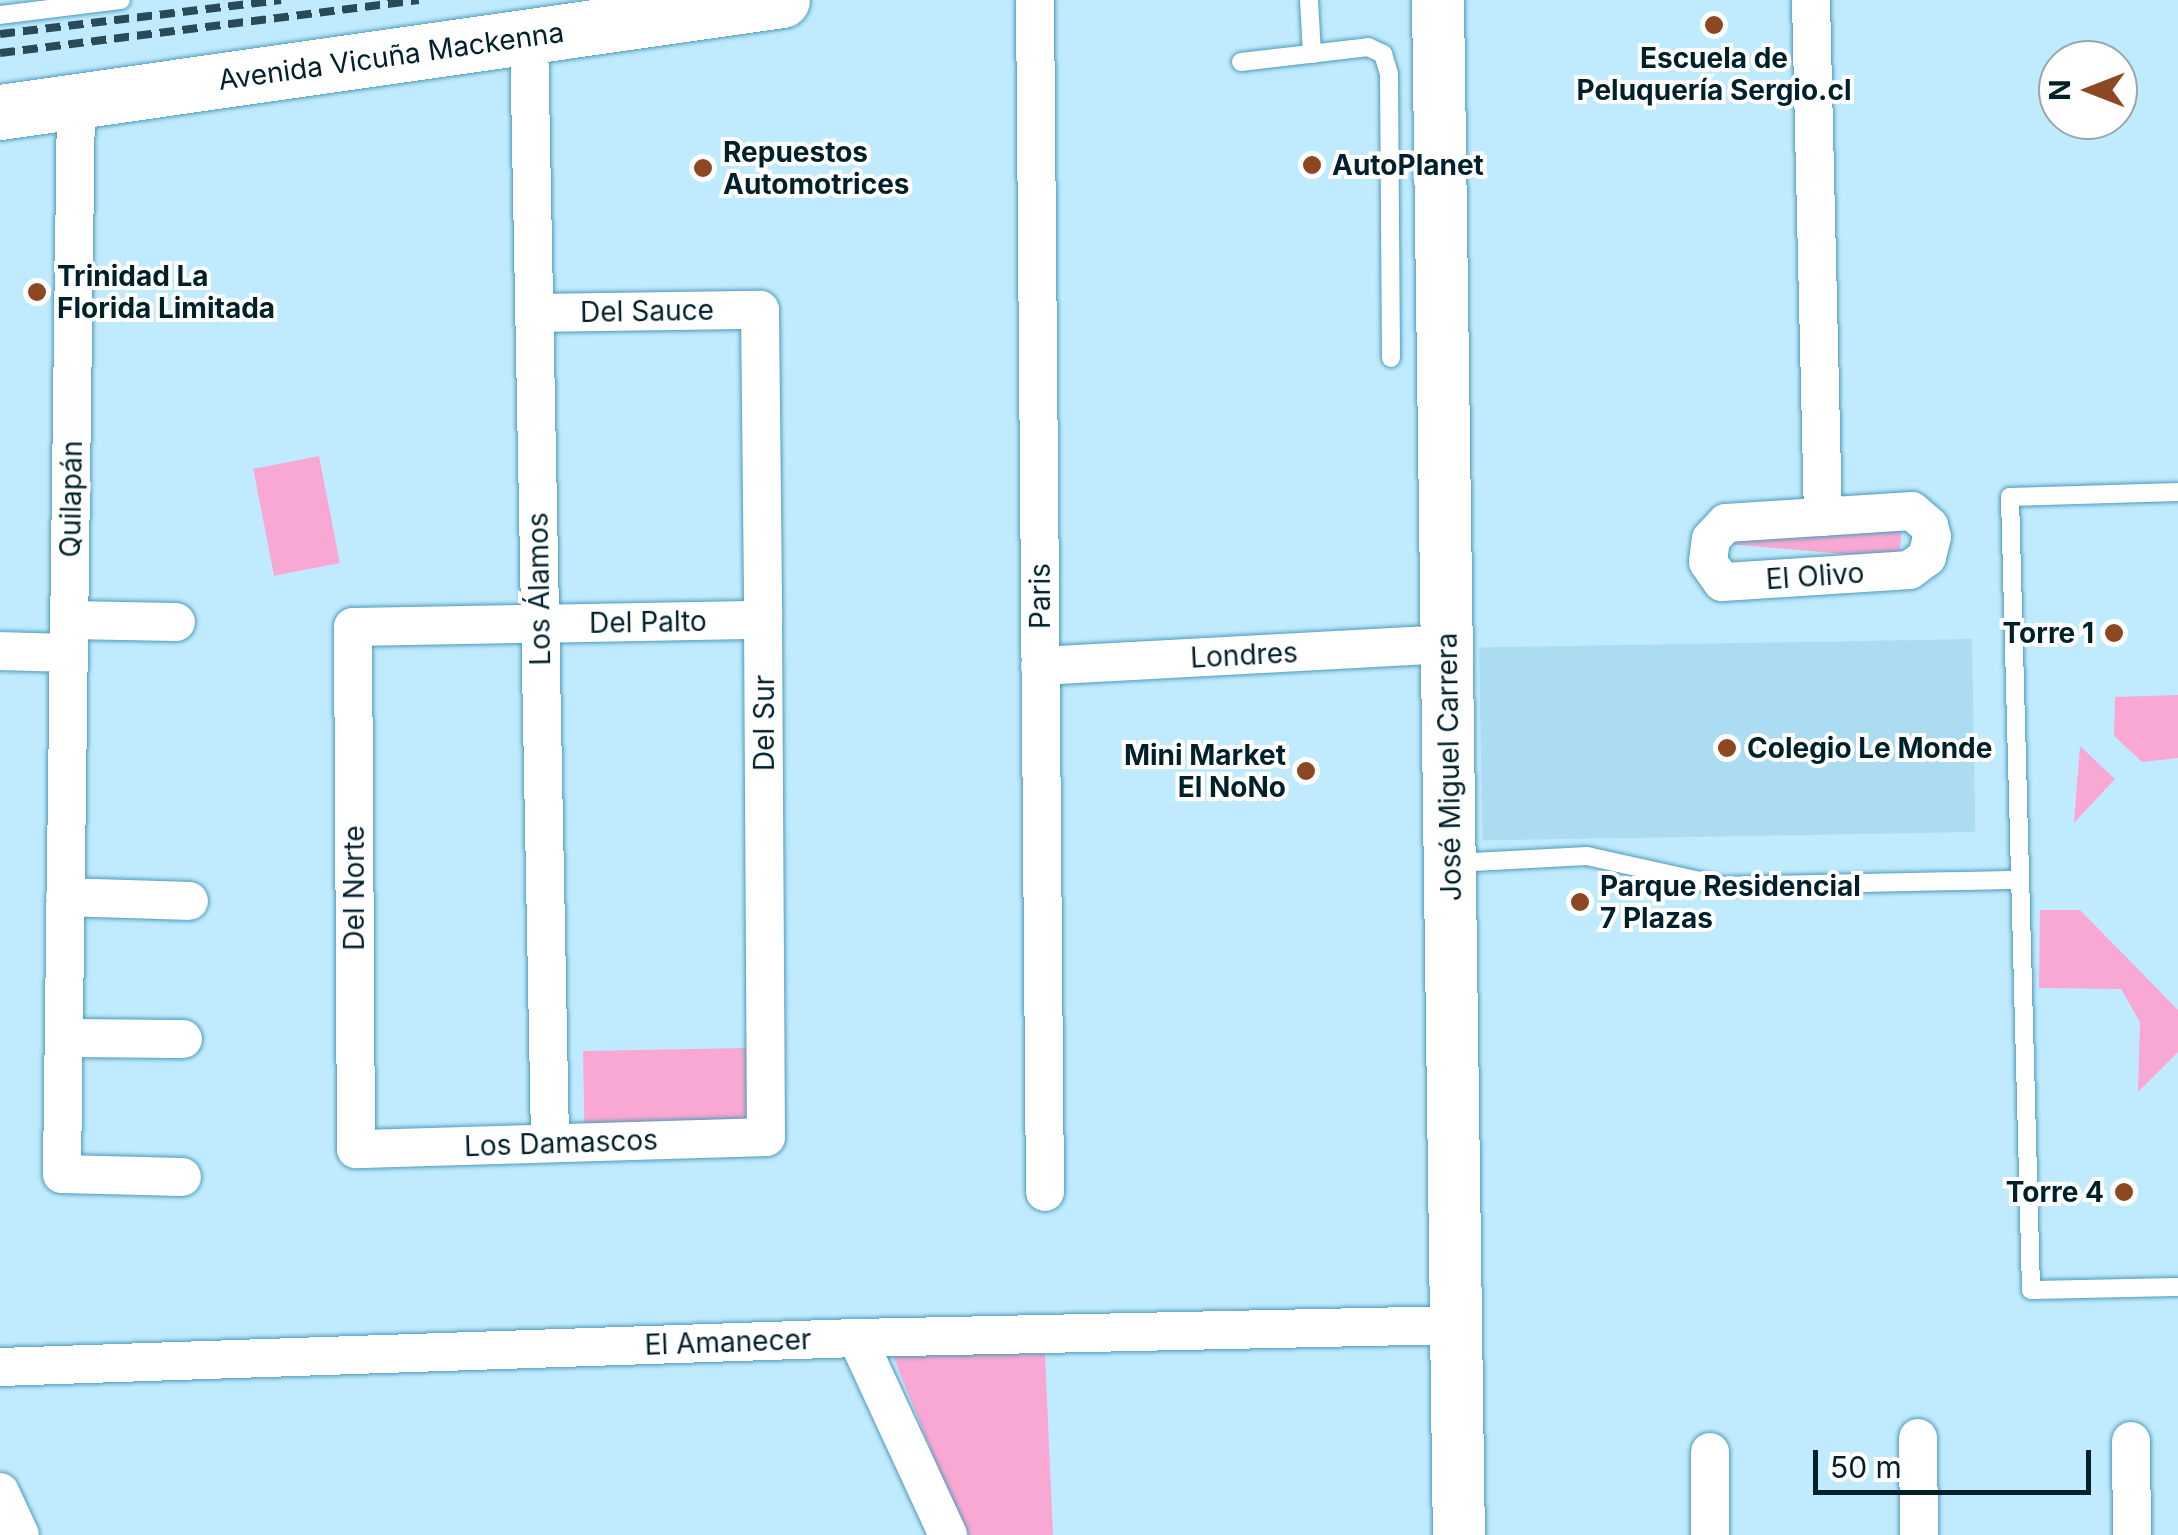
<!DOCTYPE html>
<html>
<head>
<meta charset="utf-8">
<style>
  body { margin:0 }
  #map { position:relative; width:2178px; height:1535px; overflow:hidden; background:#c0ebff; font-family:Inter,sans-serif }
  div>[style] { position:absolute }
  [style*='--x'] { left:calc(var(--x)*1px); top:calc(var(--y)*1px); width:calc(var(--w)*1px); rotate:calc(var(--a)*1deg) }
  .built>* { inset:0; background:#acdcf2; transform-origin:0 0 }
  .green>* { inset:0; background:#f9a8d3; transform-origin:0 0 }
  .roads { filter:drop-shadow(0 0 2px #4e9ab8) drop-shadow(0 0 2px #4e9ab8) }
  .lane>* { height:18px; margin:-9px; padding:0 9px; transform-origin:9px; border-radius:9px; background:#fff }
  .street>* { height:38px; margin:-19px; padding:0 19px; transform-origin:19px; border-radius:19px; background:#fff }
  .secondary>* { height:52px; margin:-26px; padding:0 26px; transform-origin:26px; border-radius:26px; background:#fff }
  .primary>* { height:55px; margin:-27.5px; padding:0 27.5px; transform-origin:27.5px; border-radius:27.5px; background:#fff }
  .rail>* { height:8px; margin-top:-4px; transform-origin:0; background:repeating-linear-gradient(90deg,#284b57 0 15px,transparent 0 23px) }
  .dots>* { width:28px; height:28px; translate:-50% -50%; box-sizing:border-box; border:5px solid #fff; border-radius:50% }
  span { translate:-50% -50%; white-space:nowrap; text-align:center; line-height:1.15; -webkit-text-stroke:8px #fff; paint-order:stroke }
  .street-label { font-size:28px; color:#00212c }
  .poi-label { font-size:28px; color:#00212c; font-weight:700 }
  .left { translate:0 -50%; text-align:left }
  .right { translate:-100% -50%; text-align:right }
  .north { position:absolute; left:2038px; top:40px; width:100px; height:100px; box-sizing:border-box; background:#fff; border:2px solid #99a6ab; border-radius:50%; rotate:270deg; font-size:28px; font-weight:700; line-height:40px; text-align:center; color:#00212c }
  .north::after { content:''; display:block; margin:auto; width:35px; height:45px; background:#8d4721; clip-path:polygon(50% 0,100% 100%,50% 72%,0 100%) }
  .scale { position:absolute; left:1813px; top:1450px; width:278px; height:45px; box-sizing:border-box; border:5px solid #00212c; border-top:0; padding-left:12px; font-size:30px; line-height:35px; white-space:nowrap; color:#00212c; -webkit-text-stroke:8px #fff; paint-order:stroke }
</style>
</head>
<body>
<div id="map">
  <div class="built">
    <div style="left:1972px;top:639px;width:193px;height:493px;rotate:89deg"></div>
  </div>
  <div class="green">
    <div style="left:319px;top:456px;width:109px;height:67px;rotate:79deg"></div>
    <div style="left:1902px;top:524px;width:35px;height:178px;rotate:95deg"></div>
    <div style="clip-path:polygon(2178px 695px,2178px 758px,2142px 762px,2114px 736px,2115px 697px)"></div>
    <div style="clip-path:polygon(2080px 746px,2115px 779px,2074px 823px)"></div>
    <div style="clip-path:polygon(2040px 910px,2080px 910px,2178px 1010px,2178px 1052px,2138px 1092px,2140px 1022px,2121px 989px,2039px 988px)"></div>
    <div style="left:748px;top:1048px;width:77px;height:165px;rotate:89deg"></div>
    <div style="clip-path:polygon(892px 1353px,1045px 1354px,1053px 1535px,965px 1535px)"></div>
  </div>
  <div class="roads">
    <div class="lane">
      <div style="--x:1309;--y:0;--w:54;--a:86.8"></div>
      <div style="--x:0;--y:15;--w:122;--a:-7.1"></div>
      <div style="--x:1241;--y:62;--w:128;--a:-6.7"></div>
      <div style="--x:1368;--y:47;--w:17;--a:25"></div>
      <div style="--x:1383;--y:54;--w:21;--a:73"></div>
      <div style="--x:1389;--y:74;--w:284;--a:89.6"></div>
      <div style="--x:2178;--y:492;--w:168;--a:178.3"></div>
      <div style="--x:2010;--y:497;--w:793;--a:88.48"></div>
      <div style="--x:2031;--y:1290;--w:147;--a:-1.2"></div>
      <div style="--x:1454;--y:863;--w:133;--a:-3"></div>
      <div style="--x:1587;--y:856;--w:138;--a:12.5"></div>
      <div style="--x:1722;--y:886;--w:298;--a:-1.2"></div>
    </div>
    <div class="street">
      <div style="--x:1035;--y:0;--w:1192;--a:89.52"></div>
      <div style="--x:1811;--y:0;--w:517;--a:88.67"></div>
      <div style="--x:529;--y:36;--w:1107;--a:88.91"></div>
      <div style="--x:76;--y:101;--w:1073;--a:90.75"></div>
      <div style="--x:62;--y:1174;--w:120;--a:1.4"></div>
      <div style="--x:534;--y:313;--w:226;--a:-0.8"></div>
      <div style="--x:760;--y:310;--w:310;--a:89.4"></div>
      <div style="--x:763;--y:620;--w:517;--a:89.67"></div>
      <div style="--x:766;--y:1137;--w:410;--a:178.3"></div>
      <div style="--x:356;--y:1149;--w:522;--a:-90.33"></div>
      <div style="--x:353;--y:627;--w:410;--a:-1"></div>
      <div style="--x:1912;--y:511;--w:23;--a:41"></div>
      <div style="--x:1929;--y:526;--w:11;--a:75"></div>
      <div style="--x:1932;--y:537;--w:21;--a:104"></div>
      <div style="--x:1927;--y:557;--w:21;--a:143"></div>
      <div style="--x:1910;--y:570;--w:188;--a:176.3"></div>
      <div style="--x:1722;--y:582;--w:24;--a:-125"></div>
      <div style="--x:1708;--y:562;--w:23;--a:-83"></div>
      <div style="--x:1711;--y:539;--w:22;--a:-47"></div>
      <div style="--x:1726;--y:523;--w:186;--a:-3.7"></div>
      <div style="--x:69;--y:620;--w:107;--a:1.1"></div>
      <div style="--x:0;--y:651;--w:69;--a:1.7"></div>
      <div style="--x:1040;--y:666;--w:408;--a:-3.1"></div>
      <div style="--x:65;--y:897;--w:124;--a:1.8"></div>
      <div style="--x:64;--y:1038;--w:119;--a:0.5"></div>
      <div style="--x:857;--y:1338;--w:217;--a:65.2"></div>
      <div style="--x:0;--y:1367;--w:857;--a:-1.94"></div>
      <div style="--x:857;--y:1338;--w:599;--a:-1.24"></div>
      <div style="--x:1918;--y:1438;--w:97;--a:89.4"></div>
      <div style="--x:2131;--y:1441;--w:94;--a:89.4"></div>
      <div style="--x:1710;--y:1452;--w:83;--a:90"></div>
      <div style="--x:0;--y:1492;--w:47;--a:65.1"></div>
    </div>
    <div class="secondary">
      <div style="--x:1438;--y:0;--w:1535;--a:89.22"></div>
    </div>
    <div class="primary">
      <div style="--x:0;--y:112;--w:790;--a:-8.15"></div>
    </div>
  </div>
  <div class="rail">
    <div style="--x:0;--y:34;--w:283;--a:-6.9"></div>
    <div style="--x:0;--y:53;--w:422;--a:-7.2"></div>
  </div>
  <div class="dots">
    <div style="left:1714px;top:25px;background:#8d4721"></div>
    <div style="left:1312px;top:165px;background:#8d4721"></div>
    <div style="left:703px;top:168px;background:#8d4721"></div>
    <div style="left:37px;top:292px;background:#8d4721"></div>
    <div style="left:2114px;top:633px;background:#8d4721"></div>
    <div style="left:1727px;top:748px;background:#8d4721"></div>
    <div style="left:1306px;top:771px;background:#8d4721"></div>
    <div style="left:1580px;top:902px;background:#8d4721"></div>
    <div style="left:2124px;top:1192px;background:#8d4721"></div>
  </div>
  <div class="street-label">
    <span style="left:391px;top:56px;rotate:-8deg">Avenida Vicuña Mackenna</span>
    <span style="left:647px;top:311px;rotate:-1deg">Del Sauce</span>
    <span style="left:71px;top:499px;rotate:-89deg">Quilapán</span>
    <span style="left:1815px;top:576px;rotate:-4deg">El Olivo</span>
    <span style="left:539px;top:589px;rotate:-91deg">Los Álamos</span>
    <span style="left:1040px;top:596px;rotate:-90deg">Paris</span>
    <span style="left:648px;top:622px;rotate:-1deg">Del Palto</span>
    <span style="left:1244px;top:655px;rotate:-3deg">Londres</span>
    <span style="left:764px;top:723px;rotate:-90deg">Del Sur</span>
    <span style="left:1449px;top:767px;rotate:-91deg">José Miguel Carrera</span>
    <span style="left:354px;top:888px;rotate:-90deg">Del Norte</span>
    <span style="left:561px;top:1143px;rotate:-2deg">Los Damascos</span>
    <span style="left:728px;top:1342px;rotate:-2deg">El Amanecer</span>
  </div>
  <div class="poi-label">
    <span style="left:1714px;top:74px">Escuela de<br>Peluquería Sergio.cl</span>
    <span class="left" style="left:723px;top:168px">Repuestos<br>Automotrices</span>
    <span class="left" style="left:1332px;top:165px">AutoPlanet</span>
    <span class="left" style="left:57px;top:292px">Trinidad La<br>Florida Limitada</span>
    <span class="right" style="left:2094px;top:633px">Torre 1</span>
    <span class="left" style="left:1747px;top:748px">Colegio Le Monde</span>
    <span class="right" style="left:1286px;top:771px">Mini Market<br>El NoNo</span>
    <span class="left" style="left:1600px;top:902px">Parque Residencial<br>7 Plazas</span>
    <span class="right" style="left:2104px;top:1192px">Torre 4</span>
  </div>
  <div class="north">N</div>
  <div class="scale">50 m</div>
</div>
</body>
</html>
